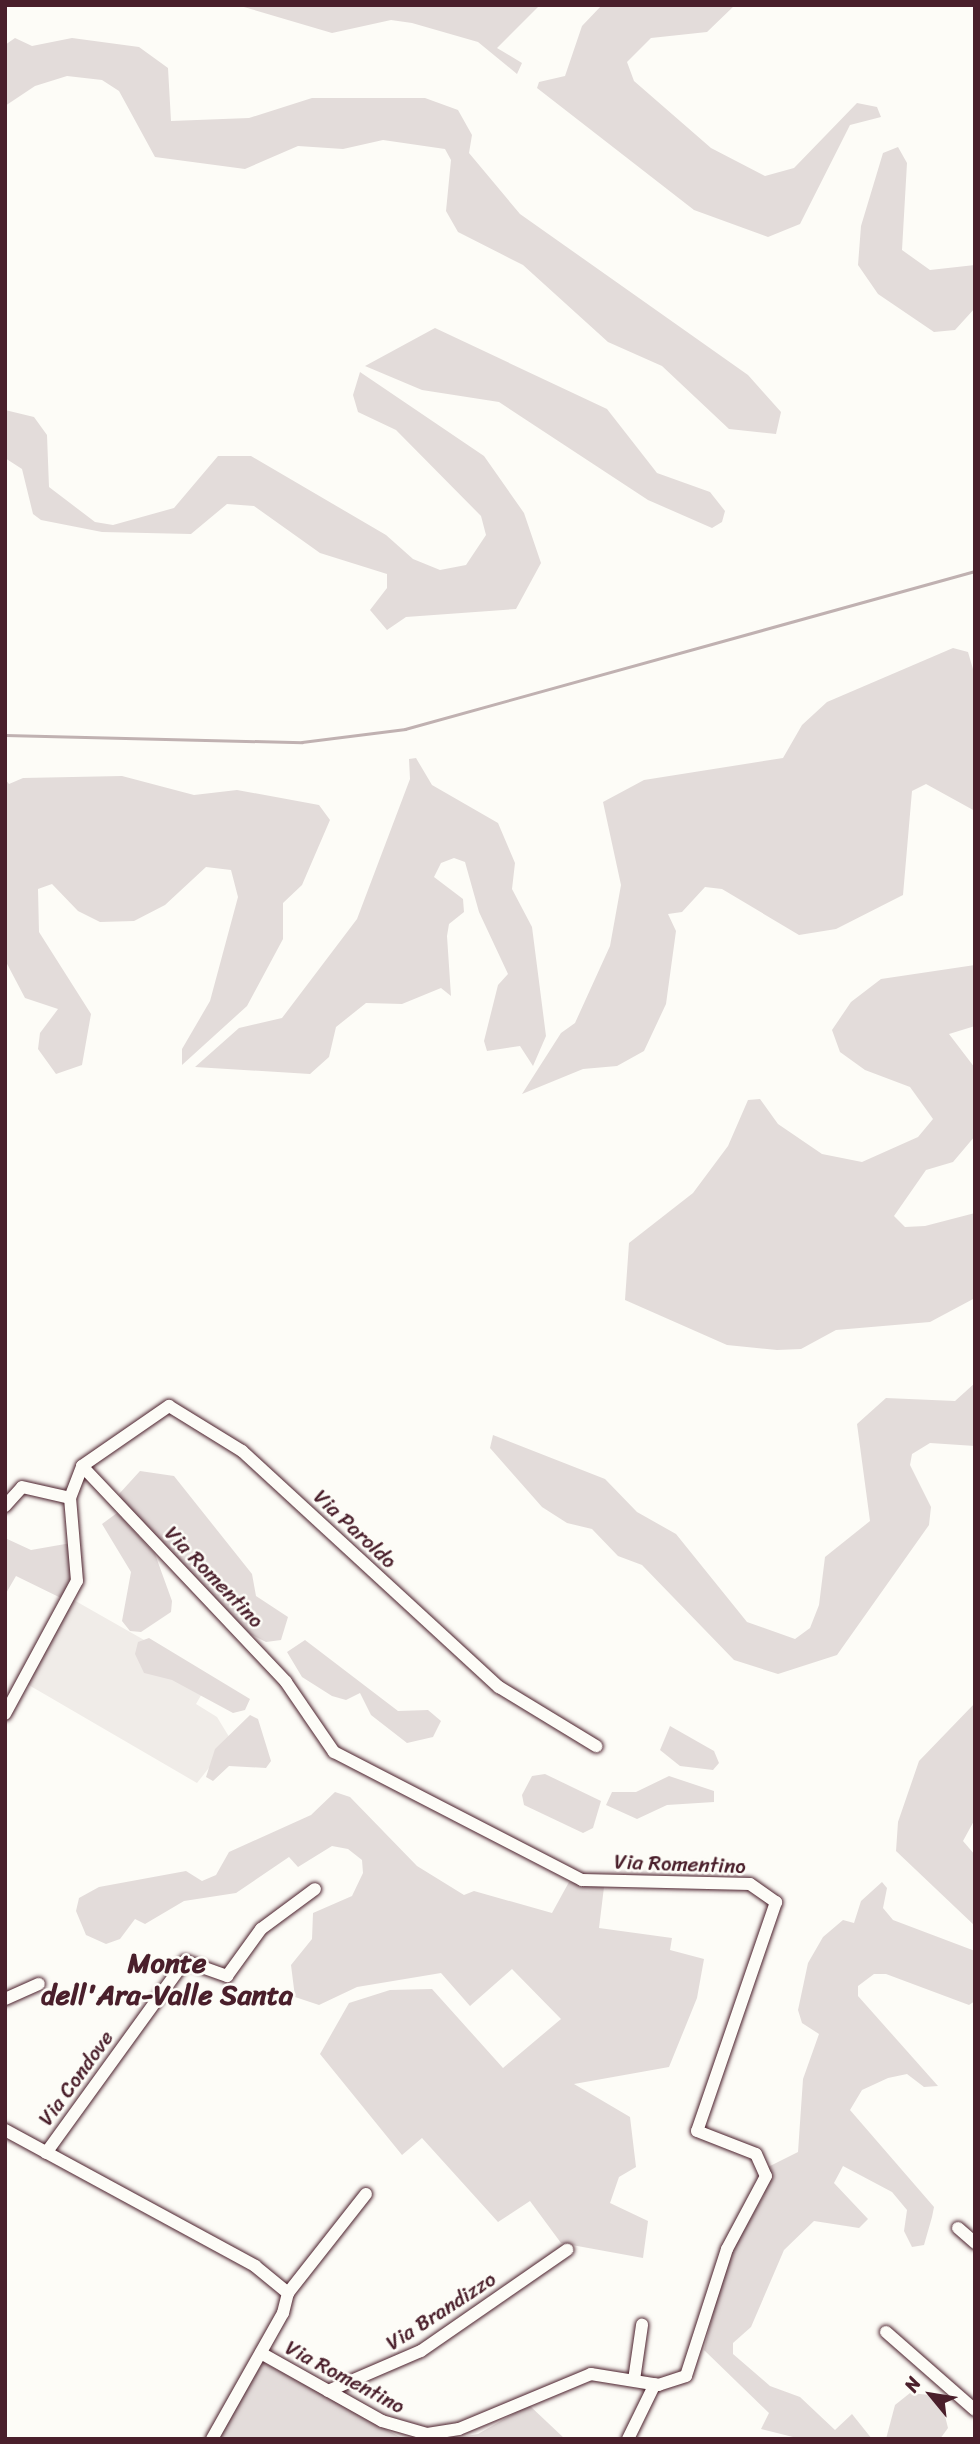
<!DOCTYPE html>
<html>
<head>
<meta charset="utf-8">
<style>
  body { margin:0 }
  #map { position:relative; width:980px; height:2444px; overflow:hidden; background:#fdfcf7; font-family:Sriracha,sans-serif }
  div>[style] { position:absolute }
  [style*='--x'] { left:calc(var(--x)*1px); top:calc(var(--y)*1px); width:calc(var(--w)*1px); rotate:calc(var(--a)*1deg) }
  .built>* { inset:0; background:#f0ece8 }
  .green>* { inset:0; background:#e3dcda }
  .stream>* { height:2.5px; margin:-1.25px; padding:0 1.25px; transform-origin:1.25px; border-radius:1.25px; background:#c0b1b1 }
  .roads { filter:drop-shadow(0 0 2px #4a1f2b) drop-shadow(0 0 2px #4a1f2b) }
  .street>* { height:12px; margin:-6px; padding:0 6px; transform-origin:6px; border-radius:6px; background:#fdfcf7 }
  span { translate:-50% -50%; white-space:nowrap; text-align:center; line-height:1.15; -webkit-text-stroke:5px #fdfcf7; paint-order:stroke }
  .street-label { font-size:21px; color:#4a1f2b }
  .district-label { font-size:28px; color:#4a1f2b; font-weight:700 }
  .frame { position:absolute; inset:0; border:7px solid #4a1f2b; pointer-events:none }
  .north { position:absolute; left:896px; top:2360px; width:70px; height:70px; -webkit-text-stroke:5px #fdfcf7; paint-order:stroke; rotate:300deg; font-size:19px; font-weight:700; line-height:28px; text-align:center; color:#4a1f2b }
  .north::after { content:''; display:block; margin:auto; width:24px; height:32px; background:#4a1f2b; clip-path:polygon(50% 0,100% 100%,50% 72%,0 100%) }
</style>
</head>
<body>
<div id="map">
  <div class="built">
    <div style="clip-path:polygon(72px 1599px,211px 1678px,196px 1704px,217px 1717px,231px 1740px,197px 1783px,27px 1684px)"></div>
  </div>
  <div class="green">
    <div style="clip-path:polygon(237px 5px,540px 5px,497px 48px,522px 63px,517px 74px,478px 42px,412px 23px,391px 20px,332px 33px)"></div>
    <div style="clip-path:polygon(602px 5px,735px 5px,707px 32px,651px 38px,627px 62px,634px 81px,711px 148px,765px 176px,794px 168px,857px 103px,877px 107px,881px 117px,850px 125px,800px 224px,768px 237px,694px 210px,537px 88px,539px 82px,565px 76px,582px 26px)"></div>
    <div style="clip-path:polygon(15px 38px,32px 46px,72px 38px,139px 47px,168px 68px,171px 121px,249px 118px,312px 98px,425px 98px,458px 110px,472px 135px,469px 153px,520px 214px,748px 375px,781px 412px,776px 434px,729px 429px,662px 366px,608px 342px,523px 265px,458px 232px,446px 211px,451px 160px,445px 149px,383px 140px,343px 149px,298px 146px,245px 169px,155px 157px,119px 91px,102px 80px,67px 76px,35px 86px,5px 106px,5px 45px)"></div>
    <div style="clip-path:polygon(898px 147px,907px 163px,902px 250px,930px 270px,975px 265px,975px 308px,955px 330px,934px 332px,878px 294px,858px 265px,861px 226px,883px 153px)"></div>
    <div style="clip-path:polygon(435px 328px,607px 409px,657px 473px,710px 492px,725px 511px,722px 522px,712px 528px,648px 500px,499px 402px,422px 390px,365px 366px)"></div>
    <div style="clip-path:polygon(360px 372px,484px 456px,524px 513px,541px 563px,516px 609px,406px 617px,387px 630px,370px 610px,387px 588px,387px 574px,320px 553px,254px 506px,227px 504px,191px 534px,102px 532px,41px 520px,33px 514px,22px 469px,5px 458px,5px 410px,34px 417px,47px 435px,49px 487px,95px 522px,113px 525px,174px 508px,218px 456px,251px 456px,386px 535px,413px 559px,440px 570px,466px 565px,486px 535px,481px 516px,396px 430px,358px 412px,353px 395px)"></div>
    <div style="clip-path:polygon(953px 648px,968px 652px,975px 676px,975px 811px,926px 784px,912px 791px,903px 895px,836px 929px,799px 935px,722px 889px,705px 887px,682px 912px,668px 914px,676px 931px,666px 1004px,644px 1051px,617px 1066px,583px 1069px,522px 1094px,561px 1033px,575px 1023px,610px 946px,621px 885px,603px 802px,644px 780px,783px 758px,802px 725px,827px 702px)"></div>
    <div style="clip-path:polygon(416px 758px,432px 785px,498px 823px,515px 863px,512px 889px,532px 927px,546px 1036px,533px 1066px,520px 1046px,487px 1051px,484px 1041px,498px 985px,508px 974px,479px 912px,465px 862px,454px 858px,441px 863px,434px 877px,463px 899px,464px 912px,449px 924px,447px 936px,451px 996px,441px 988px,402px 1004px,366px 1003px,336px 1027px,329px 1057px,310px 1074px,195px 1067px,239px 1028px,282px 1018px,357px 919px,410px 779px,409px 759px)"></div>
    <div style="clip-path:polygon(122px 776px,194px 795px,237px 790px,319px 805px,330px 820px,302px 885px,283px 903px,283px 939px,247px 1006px,182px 1065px,182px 1049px,210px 1001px,238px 897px,231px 870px,206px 867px,165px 905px,134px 921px,100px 922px,78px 911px,52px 884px,38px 889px,39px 932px,91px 1014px,82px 1065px,56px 1074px,38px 1049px,40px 1033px,58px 1009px,25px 998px,5px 960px,5px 779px,9px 784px,23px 778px)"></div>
    <div style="clip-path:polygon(975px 965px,975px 1026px,949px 1034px,975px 1068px,975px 1136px,953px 1162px,926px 1170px,894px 1216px,905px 1227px,925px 1226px,975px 1213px,975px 1298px,930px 1322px,836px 1330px,801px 1349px,777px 1350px,727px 1345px,625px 1300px,629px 1243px,693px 1193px,728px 1146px,748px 1100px,760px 1099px,778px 1124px,822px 1154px,862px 1162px,918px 1137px,933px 1119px,910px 1087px,865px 1070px,840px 1052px,832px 1030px,851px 1002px,881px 979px)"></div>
    <div style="clip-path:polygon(975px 1383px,975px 1446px,930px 1443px,912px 1454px,910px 1465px,931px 1507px,929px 1525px,837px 1655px,778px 1674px,734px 1660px,642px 1565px,618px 1556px,592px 1529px,567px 1523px,542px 1507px,490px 1448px,493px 1435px,605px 1479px,637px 1512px,676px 1534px,747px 1622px,795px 1639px,810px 1628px,819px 1605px,825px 1557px,870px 1521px,857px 1424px,886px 1398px,955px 1401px)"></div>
    <div style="clip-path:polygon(140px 1471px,174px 1476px,252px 1574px,256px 1596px,288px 1617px,281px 1640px,266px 1642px,250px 1634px,122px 1500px,119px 1494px)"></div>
    <div style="clip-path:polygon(117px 1513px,155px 1554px,172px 1601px,171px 1612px,141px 1632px,130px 1631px,122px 1621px,131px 1572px,102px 1524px)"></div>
    <div style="clip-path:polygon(5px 1538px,31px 1550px,71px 1543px,73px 1574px,63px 1599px,16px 1576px,5px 1595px)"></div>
    <div style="clip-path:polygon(149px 1638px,250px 1699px,245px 1710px,233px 1713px,172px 1680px,144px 1673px,135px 1654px,138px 1642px)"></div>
    <div style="clip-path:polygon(305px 1640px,398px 1711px,428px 1710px,441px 1721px,433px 1737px,407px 1743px,371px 1715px,360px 1693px,346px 1700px,332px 1696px,302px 1677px,287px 1652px)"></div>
    <div style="clip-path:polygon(975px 1703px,975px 1819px,963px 1841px,975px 1855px,975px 1926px,896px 1851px,898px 1822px,919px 1761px)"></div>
    <div style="clip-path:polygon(250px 1715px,258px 1719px,271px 1761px,266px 1768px,229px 1766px,213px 1781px,206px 1777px,215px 1749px)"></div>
    <div style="clip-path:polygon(670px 1726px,714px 1751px,719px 1763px,713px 1770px,680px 1766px,660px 1750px)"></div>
    <div style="clip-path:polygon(545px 1774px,601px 1801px,593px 1828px,583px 1833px,524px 1805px,522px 1795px,532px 1776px)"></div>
    <div style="clip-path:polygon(669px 1776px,714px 1791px,714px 1802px,667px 1805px,637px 1819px,606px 1805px,612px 1792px,636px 1792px)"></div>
    <div style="clip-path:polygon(335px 1792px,350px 1797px,417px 1866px,464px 1895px,474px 1891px,552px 1913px,569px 1882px,604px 1887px,599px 1928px,672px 1938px,670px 1950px,704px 1959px,697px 1998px,669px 2067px,574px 2084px,630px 2117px,636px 2167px,619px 2177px,610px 2203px,648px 2221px,643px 2258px,561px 2243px,530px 2201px,498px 2222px,422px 2138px,402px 2155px,320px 2054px,349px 2003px,390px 1990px,432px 1989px,503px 2068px,561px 2019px,512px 1969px,470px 2006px,441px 1973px,357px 1987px,319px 2005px,295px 1997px,291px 1965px,312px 1939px,313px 1913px,352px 1896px,363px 1873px,362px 1860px,348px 1849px,332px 1846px,298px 1867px,289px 1857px,236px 1893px,184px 1901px,145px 1924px,135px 1919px,120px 1939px,106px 1944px,86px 1935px,76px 1911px,79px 1898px,99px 1887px,186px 1871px,202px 1881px,216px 1875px,229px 1852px,311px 1815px)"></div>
    <div style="clip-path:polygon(882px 1882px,887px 1888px,883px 1908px,893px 1920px,975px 1951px,975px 2001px,969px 2005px,886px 1974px,874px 1974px,858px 1986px,858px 1996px,938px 2086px,924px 2087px,907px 2074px,888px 2078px,862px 2090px,850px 2110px,934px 2207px,932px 2217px,924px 2245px,912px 2247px,904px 2231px,907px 2210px,892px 2192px,843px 2166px,834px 2183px,868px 2219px,859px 2228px,814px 2221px,784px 2250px,751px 2327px,733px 2343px,733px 2354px,770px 2386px,800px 2397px,835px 2430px,852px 2414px,872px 2439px,801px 2439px,761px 2429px,769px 2413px,704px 2350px,725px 2264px,764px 2195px,768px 2167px,798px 2152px,803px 2079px,819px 2034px,802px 2023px,798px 2010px,808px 1963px,823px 1937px,843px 1920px,854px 1923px,861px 1901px)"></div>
    <div style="clip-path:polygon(263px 2362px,398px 2436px,408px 2439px,218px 2439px)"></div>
    <div style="clip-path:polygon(910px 2393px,930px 2395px,943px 2408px,948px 2428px,940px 2439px,886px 2439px,895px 2405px)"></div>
    <div style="clip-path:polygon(529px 2405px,565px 2439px,449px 2439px,478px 2434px)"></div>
  </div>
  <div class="stream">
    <div style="--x:5;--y:735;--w:297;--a:1.4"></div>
    <div style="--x:302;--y:742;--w:104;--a:-7.2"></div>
    <div style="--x:405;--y:729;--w:591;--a:-15.49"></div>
  </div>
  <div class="roads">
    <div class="street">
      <div style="--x:82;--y:1466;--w:106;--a:-34.6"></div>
      <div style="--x:169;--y:1406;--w:86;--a:31.7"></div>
      <div style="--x:242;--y:1451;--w:349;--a:42.6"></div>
      <div style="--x:499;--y:1687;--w:114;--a:31.3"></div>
      <div style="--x:5;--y:1506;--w:25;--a:-48"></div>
      <div style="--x:22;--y:1487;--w:49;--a:12.9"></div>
      <div style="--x:5;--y:1714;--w:151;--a:-61.6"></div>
      <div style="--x:77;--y:1581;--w:83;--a:-94.8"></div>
      <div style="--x:70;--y:1498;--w:34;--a:-69"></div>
      <div style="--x:82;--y:1466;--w:297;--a:46.6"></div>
      <div style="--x:286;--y:1682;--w:85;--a:55.6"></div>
      <div style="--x:334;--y:1752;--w:279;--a:27.3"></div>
      <div style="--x:582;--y:1880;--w:168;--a:1.4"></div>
      <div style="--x:750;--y:1884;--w:32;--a:35"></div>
      <div style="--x:776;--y:1902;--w:242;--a:109"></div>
      <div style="--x:697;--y:2131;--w:63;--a:21.3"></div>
      <div style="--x:756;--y:2154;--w:24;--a:66"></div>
      <div style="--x:766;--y:2176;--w:83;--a:118.1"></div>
      <div style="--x:727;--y:2249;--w:133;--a:107.9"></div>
      <div style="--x:686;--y:2376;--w:28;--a:162"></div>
      <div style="--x:659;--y:2385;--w:69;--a:-170.8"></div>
      <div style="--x:591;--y:2374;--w:143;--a:157.4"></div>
      <div style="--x:459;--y:2429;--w:32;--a:171"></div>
      <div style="--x:427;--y:2434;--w:47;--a:-163.9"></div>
      <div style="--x:382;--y:2421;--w:139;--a:-150.7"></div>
      <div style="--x:5;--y:1999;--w:37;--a:-24"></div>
      <div style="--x:5;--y:2130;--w:285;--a:28.5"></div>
      <div style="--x:255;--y:2266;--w:43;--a:39.3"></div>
      <div style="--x:46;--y:2153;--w:237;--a:-54.1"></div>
      <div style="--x:185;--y:1961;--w:45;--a:19.7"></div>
      <div style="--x:227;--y:1976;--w:58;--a:-54.1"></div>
      <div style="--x:261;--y:1929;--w:67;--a:-36.5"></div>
      <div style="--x:958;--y:2228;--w:23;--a:41"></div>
      <div style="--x:288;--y:2293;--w:126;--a:-51.8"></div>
      <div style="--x:886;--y:2332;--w:118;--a:41.2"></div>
      <div style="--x:634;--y:2380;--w:56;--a:-81.7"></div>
      <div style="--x:328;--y:2391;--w:101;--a:-23.3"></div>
      <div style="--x:421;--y:2351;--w:178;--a:-34.7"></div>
      <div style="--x:212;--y:2439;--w:145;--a:-60.6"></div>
      <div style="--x:283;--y:2313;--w:21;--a:-76"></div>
      <div style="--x:628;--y:2439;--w:61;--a:-63.9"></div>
    </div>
  </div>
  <div class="street-label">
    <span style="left:355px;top:1529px;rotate:43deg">Via Paroldo</span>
    <span style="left:214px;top:1577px;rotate:46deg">Via Romentino</span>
    <span style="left:680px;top:1864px;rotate:2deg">Via Romentino</span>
    <span style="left:76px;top:2078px;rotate:-54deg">Via Condove</span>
    <span style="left:441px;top:2311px;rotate:-33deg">Via Brandizzo</span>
    <span style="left:345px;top:2377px;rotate:28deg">Via Romentino</span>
  </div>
  <div class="district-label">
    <span style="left:167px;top:1979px">Monte<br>dell'Ara-Valle Santa</span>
  </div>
  <div class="frame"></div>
  <div class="north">N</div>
</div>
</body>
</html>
